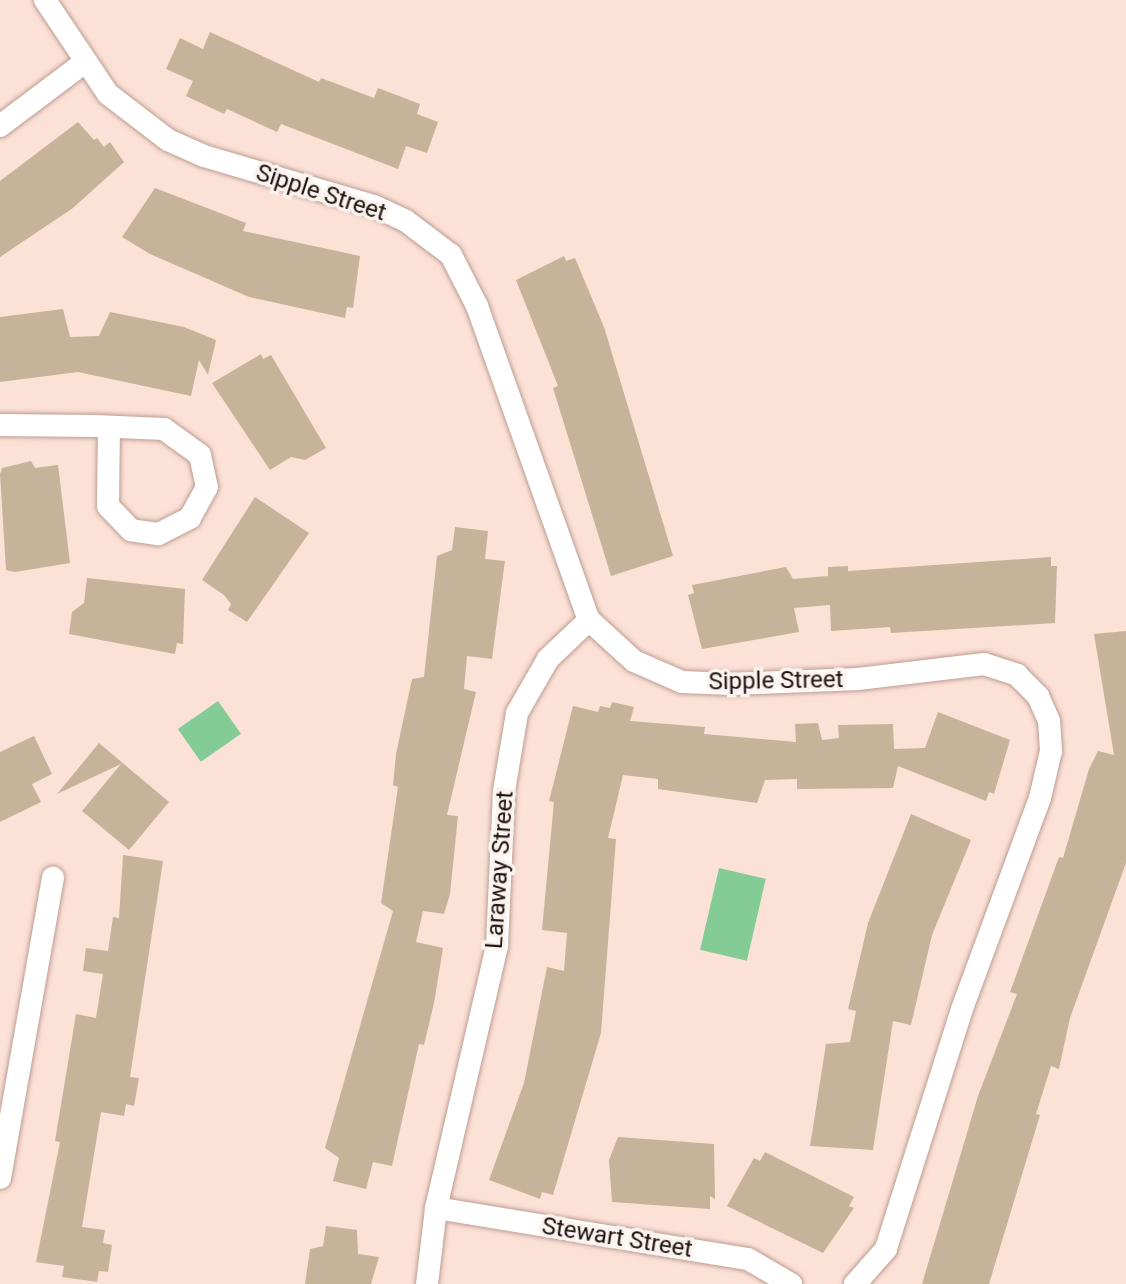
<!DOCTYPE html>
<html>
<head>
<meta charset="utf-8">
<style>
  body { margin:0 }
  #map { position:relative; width:1126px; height:1284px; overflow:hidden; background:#fce1d7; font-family:Roboto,sans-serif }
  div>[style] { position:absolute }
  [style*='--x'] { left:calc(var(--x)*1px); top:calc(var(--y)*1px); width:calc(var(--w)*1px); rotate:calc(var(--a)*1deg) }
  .green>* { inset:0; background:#84cc96; transform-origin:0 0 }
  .building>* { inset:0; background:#c7b399 }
  .roads { filter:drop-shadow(0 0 2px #bd9d91) drop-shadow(0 0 2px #bd9d91) }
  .minor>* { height:22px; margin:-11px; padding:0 11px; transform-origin:11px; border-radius:11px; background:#fff }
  span { translate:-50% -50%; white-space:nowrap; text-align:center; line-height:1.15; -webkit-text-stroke:7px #faf3f0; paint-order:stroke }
  .street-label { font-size:24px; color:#1d120d }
</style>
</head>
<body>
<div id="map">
  <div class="green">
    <div style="left:218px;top:701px;width:40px;height:49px;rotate:55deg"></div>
    <div style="left:719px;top:868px;width:48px;height:84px;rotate:13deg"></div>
  </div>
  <div class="building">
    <div style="clip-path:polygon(210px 32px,319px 82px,321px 78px,374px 98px,378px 88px,420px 104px,417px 114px,438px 122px,427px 153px,406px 146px,398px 169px,281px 124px,277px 132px,227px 109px,224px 114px,186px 96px,193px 81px,166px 69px,180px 38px,203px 49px)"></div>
    <div style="clip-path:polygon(78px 122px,94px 140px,97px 138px,104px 147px,110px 142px,124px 162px,73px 208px,0 257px,0 181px)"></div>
    <div style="clip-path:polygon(155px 188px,246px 223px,243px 231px,360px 256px,353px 308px,347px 307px,345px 318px,249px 297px,150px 254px,122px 237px)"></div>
    <div style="clip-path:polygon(564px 256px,566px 261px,575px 258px,604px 327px,673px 556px,611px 576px,553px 388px,558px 386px,516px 280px)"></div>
    <div style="clip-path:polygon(63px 309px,70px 337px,99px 336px,110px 312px,184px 327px,216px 340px,208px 375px,199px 360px,191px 396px,78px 372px,0 382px,0 317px)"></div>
    <div style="clip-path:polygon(261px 354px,263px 359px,271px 355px,326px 448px,305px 460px,291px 457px,270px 470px,212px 383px)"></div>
    <div style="clip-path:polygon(31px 461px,35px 468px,58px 465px,70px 563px,15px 572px,6px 570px,0 474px,2px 468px)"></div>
    <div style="clip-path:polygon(255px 497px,309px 533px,247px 622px,228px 610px,231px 604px,224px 595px,202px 580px)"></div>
    <div style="clip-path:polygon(455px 527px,488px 531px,485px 559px,505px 561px,502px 583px,492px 659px,467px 656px,464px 689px,476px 692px,447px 815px,458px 816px,450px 894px,444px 914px,423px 911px,416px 942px,443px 948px,434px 1003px,424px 1045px,419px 1044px,392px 1166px,373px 1162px,366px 1189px,333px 1181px,339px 1158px,325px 1148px,393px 911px,381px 903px,398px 787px,393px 785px,396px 754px,412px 679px,424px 677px,437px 556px,452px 550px)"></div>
    <div style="clip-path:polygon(1051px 557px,1051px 566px,1057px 566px,1055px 623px,891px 633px,890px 627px,831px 631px,830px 605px,794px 608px,799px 632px,702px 649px,688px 595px,694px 593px,692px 585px,786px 567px,793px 579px,828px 576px,828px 567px,848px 566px,848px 571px)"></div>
    <div style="clip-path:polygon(87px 578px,185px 589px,183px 644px,177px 643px,175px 654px,69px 634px,72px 612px,84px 603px)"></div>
    <div style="clip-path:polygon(1126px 631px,1126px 863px,1070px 1018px,1059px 1069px,1051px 1066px,1036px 1114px,1040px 1115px,989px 1284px,922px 1284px,978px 1096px,1017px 994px,1010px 992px,1059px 857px,1063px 858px,1089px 769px,1098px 751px,1114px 755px,1094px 634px)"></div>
    <div style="clip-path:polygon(612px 702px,634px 707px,630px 721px,705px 727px,704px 734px,796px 742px,795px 724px,818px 723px,822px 740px,839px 738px,838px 725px,893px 724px,894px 749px,925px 748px,938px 712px,1010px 740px,994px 794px,989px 792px,986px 801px,898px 766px,893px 788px,797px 789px,797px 779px,765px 780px,757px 803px,658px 789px,658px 779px,623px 775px,608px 838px,616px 839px,601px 1033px,553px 1195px,542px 1192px,540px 1199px,489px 1180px,524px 1083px,547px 967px,564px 971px,567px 933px,542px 930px,554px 802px,549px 801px,573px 706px,598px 712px,600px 706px,610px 708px)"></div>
    <div style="clip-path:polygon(34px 736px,52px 774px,32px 784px,41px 802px,0 822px,0 752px)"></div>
    <div style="clip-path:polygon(99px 743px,169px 802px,129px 850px,82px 811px,121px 764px,57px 794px)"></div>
    <div style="clip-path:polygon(911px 814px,971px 840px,932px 935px,911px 1025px,893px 1021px,873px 1150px,810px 1146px,826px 1044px,850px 1042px,856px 1011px,848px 1009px,868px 923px)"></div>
    <div style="clip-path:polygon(123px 855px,163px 861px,132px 1064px,130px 1077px,139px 1078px,134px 1106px,126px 1104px,124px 1116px,101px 1112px,82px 1227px,105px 1230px,103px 1243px,112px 1245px,108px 1272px,99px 1271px,97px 1282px,62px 1277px,64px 1266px,36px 1262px,60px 1142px,55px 1141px,76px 1014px,96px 1018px,103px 974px,83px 971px,86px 948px,108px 951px,113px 917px,119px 918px)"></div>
    <div style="clip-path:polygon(618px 1137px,714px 1144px,715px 1199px,710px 1196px,710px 1209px,612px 1202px,609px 1160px)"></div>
    <div style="clip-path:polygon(765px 1152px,854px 1197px,849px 1206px,854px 1208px,823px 1253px,727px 1206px,754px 1158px,760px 1161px)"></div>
    <div style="clip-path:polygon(326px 1226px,357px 1230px,358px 1254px,379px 1257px,371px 1284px,305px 1284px,310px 1249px,323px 1246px)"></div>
  </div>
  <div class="roads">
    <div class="minor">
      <div style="--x:45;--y:0;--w:113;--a:56.2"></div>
      <div style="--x:108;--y:94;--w:76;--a:37.5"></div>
      <div style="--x:168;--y:140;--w:39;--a:24"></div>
      <div style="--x:204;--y:156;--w:177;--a:16.4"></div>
      <div style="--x:374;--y:206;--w:35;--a:25"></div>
      <div style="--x:406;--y:221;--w:56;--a:37.1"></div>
      <div style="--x:451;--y:255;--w:57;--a:63"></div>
      <div style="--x:477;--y:306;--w:333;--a:70.4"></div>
      <div style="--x:589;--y:620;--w:61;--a:42.3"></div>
      <div style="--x:634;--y:661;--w:52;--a:23.6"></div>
      <div style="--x:682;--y:682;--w:50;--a:2.3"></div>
      <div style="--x:732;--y:684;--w:126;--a:-2.3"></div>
      <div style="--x:858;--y:679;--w:127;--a:-6.8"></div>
      <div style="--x:984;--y:664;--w:35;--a:18"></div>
      <div style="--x:1017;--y:675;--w:30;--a:45"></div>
      <div style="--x:1038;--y:696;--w:27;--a:66"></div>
      <div style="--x:1049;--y:721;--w:30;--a:86"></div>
      <div style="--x:1051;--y:751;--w:48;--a:103.2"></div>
      <div style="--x:1040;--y:798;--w:225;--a:110.3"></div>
      <div style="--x:962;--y:1009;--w:252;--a:107.6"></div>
      <div style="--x:886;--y:1249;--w:47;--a:131.5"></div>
      <div style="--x:0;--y:126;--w:106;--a:-37"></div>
      <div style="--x:0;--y:425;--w:95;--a:0.6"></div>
      <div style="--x:95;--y:426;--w:69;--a:2.5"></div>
      <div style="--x:164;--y:429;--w:44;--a:35.8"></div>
      <div style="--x:200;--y:455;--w:33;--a:78"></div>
      <div style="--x:207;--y:487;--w:35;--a:119"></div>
      <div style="--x:190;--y:518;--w:36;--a:153"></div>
      <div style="--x:158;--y:534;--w:27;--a:-172"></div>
      <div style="--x:131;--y:530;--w:33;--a:-134"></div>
      <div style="--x:108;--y:506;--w:79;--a:-89.3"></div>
      <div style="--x:0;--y:1178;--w:305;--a:-80"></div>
      <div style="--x:436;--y:1208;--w:316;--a:9.3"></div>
      <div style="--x:748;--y:1259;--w:50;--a:30.2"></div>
      <div style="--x:427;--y:1284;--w:77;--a:-83.2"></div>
      <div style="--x:436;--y:1208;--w:269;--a:-76.9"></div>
      <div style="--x:497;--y:946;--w:155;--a:-87.4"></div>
      <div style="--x:504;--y:791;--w:79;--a:-80.5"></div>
      <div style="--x:517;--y:713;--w:62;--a:-60.1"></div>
      <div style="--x:548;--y:659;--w:57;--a:-43.6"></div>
    </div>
  </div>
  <div class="street-label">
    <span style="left:321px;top:193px;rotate:18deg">Sipple Street</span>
    <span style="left:776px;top:681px;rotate:-1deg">Sipple Street</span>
    <span style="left:500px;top:870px;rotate:-86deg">Laraway Street</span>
    <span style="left:617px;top:1238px;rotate:9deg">Stewart Street</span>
  </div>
</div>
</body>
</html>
